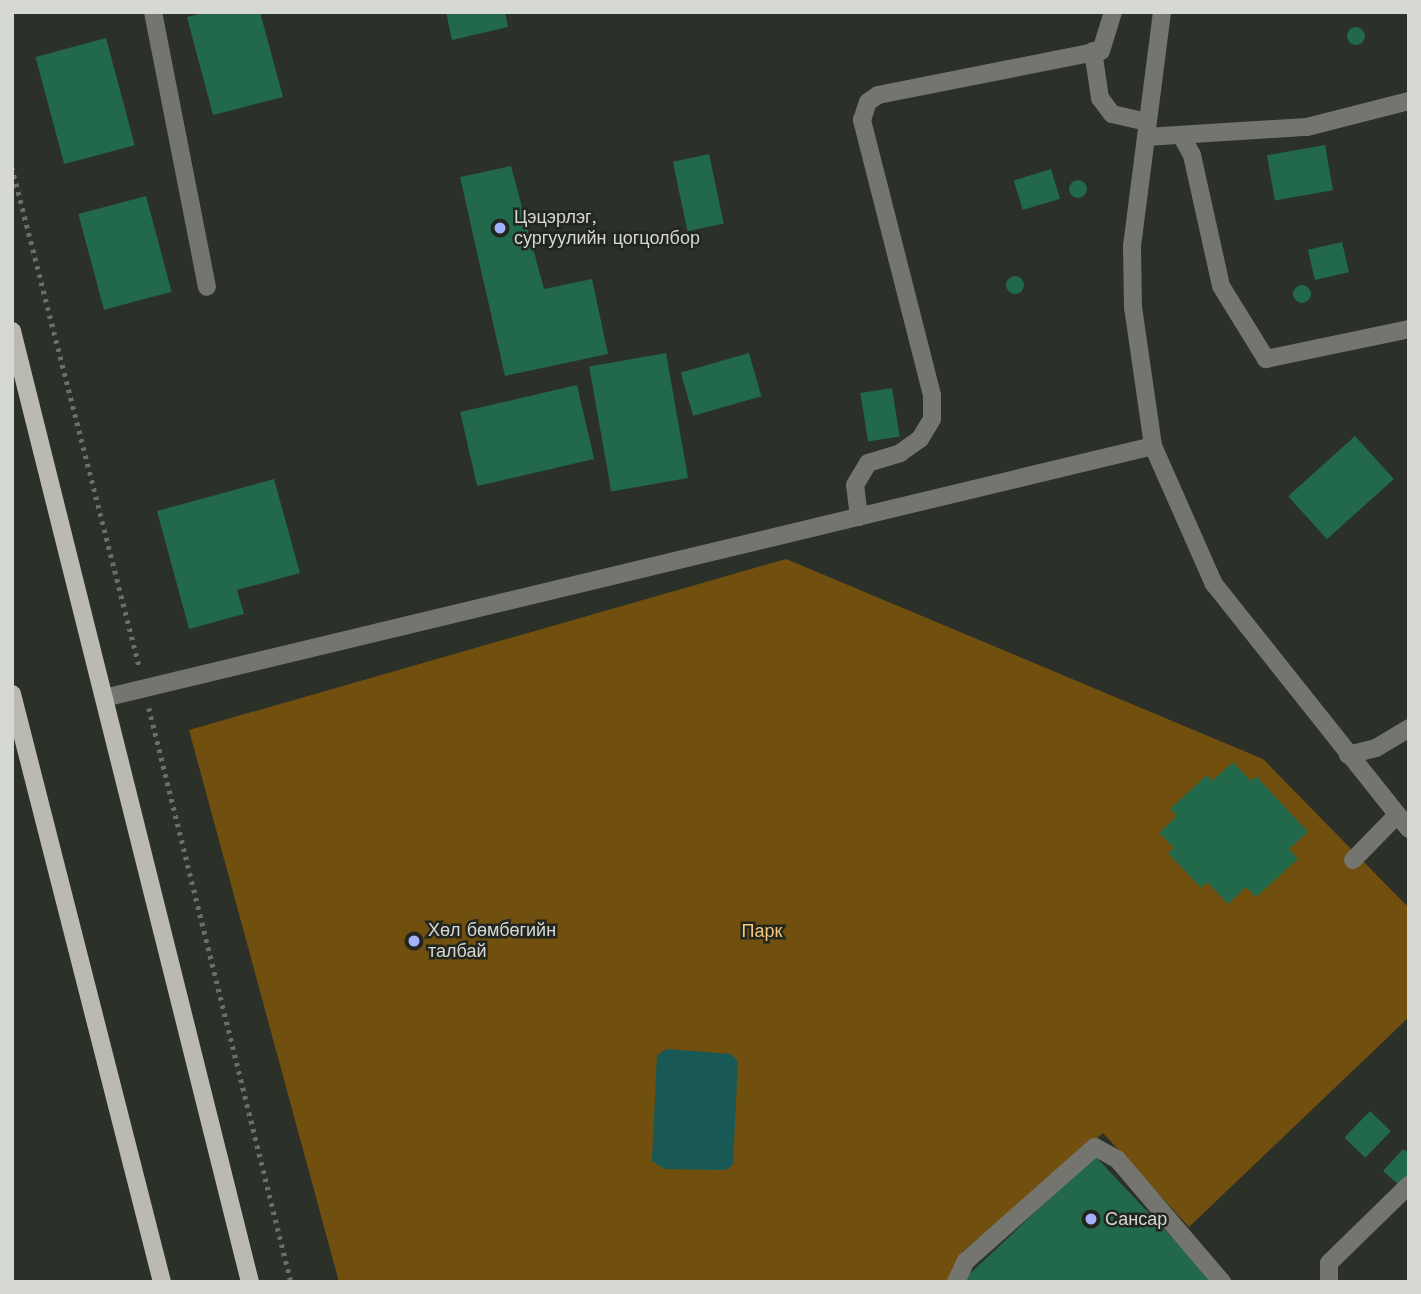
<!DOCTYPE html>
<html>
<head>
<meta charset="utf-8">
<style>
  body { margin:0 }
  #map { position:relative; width:1421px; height:1294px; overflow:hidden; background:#2b3028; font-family:"Work Sans",sans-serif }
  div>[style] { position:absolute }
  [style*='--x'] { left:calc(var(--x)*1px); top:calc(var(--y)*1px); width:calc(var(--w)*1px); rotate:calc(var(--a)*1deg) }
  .green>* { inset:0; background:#714f0f }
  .water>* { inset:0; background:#185956 }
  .building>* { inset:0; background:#22684b; transform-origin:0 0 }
  .round { border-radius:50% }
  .path>* { height:4.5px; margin-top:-2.25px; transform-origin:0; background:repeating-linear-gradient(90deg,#6b6f68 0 3.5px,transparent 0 8.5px) }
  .minor>* { height:18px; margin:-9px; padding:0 9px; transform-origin:9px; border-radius:9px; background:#757570 }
  .major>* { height:18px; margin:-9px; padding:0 9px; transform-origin:9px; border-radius:9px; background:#bbbab1 }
  .dots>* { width:19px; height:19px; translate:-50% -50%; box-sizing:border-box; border:4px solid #22261f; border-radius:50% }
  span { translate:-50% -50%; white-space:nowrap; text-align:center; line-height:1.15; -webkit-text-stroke:5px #22261f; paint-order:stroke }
  .poi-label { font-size:18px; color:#d5d8d3 }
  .left { translate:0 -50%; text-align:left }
  .park-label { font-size:18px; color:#f7c67a }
  .frame { position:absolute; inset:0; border:14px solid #d5d8d3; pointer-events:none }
</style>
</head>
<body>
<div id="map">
  <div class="green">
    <div style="clip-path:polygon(786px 559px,1263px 759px,1409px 908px,1409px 1017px,1189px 1227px,1103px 1133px,962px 1252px,954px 1282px,339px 1282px,189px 730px)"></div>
  </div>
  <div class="water">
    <div style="clip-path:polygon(667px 1049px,731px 1054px,738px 1061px,733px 1164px,726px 1170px,664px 1169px,652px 1161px,657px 1055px)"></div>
  </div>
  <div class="building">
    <div style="clip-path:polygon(207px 12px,260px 12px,283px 97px,213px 115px,187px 17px)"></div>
    <div style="clip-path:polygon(446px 12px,505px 12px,508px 27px,452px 40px)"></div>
    <div class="round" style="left:1347px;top:27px;width:18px;height:18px"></div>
    <div style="left:106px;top:38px;width:111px;height:73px;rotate:75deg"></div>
    <div style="left:1325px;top:145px;width:46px;height:59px;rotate:80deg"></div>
    <div style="left:709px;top:154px;width:71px;height:37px;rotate:78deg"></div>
    <div style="clip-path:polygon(511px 166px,544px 289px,592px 279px,608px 354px,505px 376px,460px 177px)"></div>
    <div style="left:1051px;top:169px;width:31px;height:39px;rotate:73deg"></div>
    <div class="round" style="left:1069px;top:180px;width:18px;height:18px"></div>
    <div style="left:146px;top:196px;width:99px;height:70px;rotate:75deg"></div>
    <div style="left:1342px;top:242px;width:31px;height:35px;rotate:77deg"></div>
    <div class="round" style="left:1006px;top:276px;width:18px;height:18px"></div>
    <div class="round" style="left:1293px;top:285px;width:18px;height:18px"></div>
    <div style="left:666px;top:353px;width:127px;height:78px;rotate:80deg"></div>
    <div style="left:749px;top:353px;width:45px;height:71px;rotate:74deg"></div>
    <div style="left:577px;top:385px;width:76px;height:120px;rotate:77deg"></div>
    <div style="left:892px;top:388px;width:49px;height:32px;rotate:81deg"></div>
    <div style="left:1355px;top:436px;width:58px;height:90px;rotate:48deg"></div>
    <div style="clip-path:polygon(274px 479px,300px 573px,237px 590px,244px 614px,189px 629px,157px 511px)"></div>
    <div style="clip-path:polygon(1233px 762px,1251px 781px,1256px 776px,1308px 832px,1289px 849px,1298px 859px,1256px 897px,1246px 887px,1228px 904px,1207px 882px,1201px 888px,1168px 853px,1174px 848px,1159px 833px,1177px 816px,1170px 809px,1207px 775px,1212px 781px)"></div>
    <div style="left:1370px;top:1111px;width:29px;height:37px;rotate:44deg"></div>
    <div style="clip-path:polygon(1403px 1149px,1409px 1153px,1409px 1194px,1383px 1171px)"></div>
    <div style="clip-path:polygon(1095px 1156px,1214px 1282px,961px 1282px)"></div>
  </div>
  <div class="path">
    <div style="--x:12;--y:167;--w:518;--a:75.7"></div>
    <div style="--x:149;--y:708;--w:591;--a:76.1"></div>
  </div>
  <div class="minor">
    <div style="--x:153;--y:12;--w:280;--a:78.9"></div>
    <div style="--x:1162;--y:12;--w:236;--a:97.3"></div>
    <div style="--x:1132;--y:246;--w:61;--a:89.1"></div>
    <div style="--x:1133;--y:307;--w:140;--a:81.8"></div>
    <div style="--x:1153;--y:446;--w:151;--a:66.2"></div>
    <div style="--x:1214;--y:584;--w:313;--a:51.5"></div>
    <div style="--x:1093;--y:51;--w:48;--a:81.5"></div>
    <div style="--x:1100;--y:98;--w:20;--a:53"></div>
    <div style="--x:1112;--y:114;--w:36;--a:13"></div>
    <div style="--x:1146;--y:137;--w:161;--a:-3.6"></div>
    <div style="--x:1307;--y:127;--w:105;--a:-14.3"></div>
    <div style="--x:1182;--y:137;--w:21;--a:61"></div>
    <div style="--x:1192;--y:155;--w:134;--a:77.5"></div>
    <div style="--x:1221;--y:286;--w:86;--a:58.3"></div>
    <div style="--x:1266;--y:359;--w:146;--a:-11.8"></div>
    <div style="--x:859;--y:517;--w:32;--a:-97"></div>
    <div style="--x:855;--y:485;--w:26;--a:-59"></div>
    <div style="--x:868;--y:463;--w:34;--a:-17"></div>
    <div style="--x:900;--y:453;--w:24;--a:-35"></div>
    <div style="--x:920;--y:439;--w:23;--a:-59"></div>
    <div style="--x:932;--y:419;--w:24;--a:-90"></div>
    <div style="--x:932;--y:395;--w:284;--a:-104.3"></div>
    <div style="--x:862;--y:120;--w:19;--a:-72"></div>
    <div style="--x:868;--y:102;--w:12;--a:-35"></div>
    <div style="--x:878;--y:95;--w:227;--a:-11.2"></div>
    <div style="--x:1101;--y:51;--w:41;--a:-72.9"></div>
    <div style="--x:104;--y:698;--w:1079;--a:-13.51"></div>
    <div style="--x:1348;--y:755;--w:29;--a:-14"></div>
    <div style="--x:1376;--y:748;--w:39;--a:-31"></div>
    <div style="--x:1353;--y:860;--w:63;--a:-45.6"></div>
    <div style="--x:956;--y:1282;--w:23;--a:-65"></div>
    <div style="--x:966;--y:1261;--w:172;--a:-41.5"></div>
    <div style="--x:1095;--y:1147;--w:25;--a:29"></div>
    <div style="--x:1117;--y:1159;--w:162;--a:49.5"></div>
    <div style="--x:1329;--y:1282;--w:19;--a:-90"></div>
    <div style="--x:1329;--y:1263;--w:112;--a:-44.3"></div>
  </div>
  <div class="major">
    <div style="--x:12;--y:331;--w:980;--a:75.95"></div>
    <div style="--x:12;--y:694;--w:607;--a:75.69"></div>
  </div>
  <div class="dots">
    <div style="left:500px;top:228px;background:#a4b2fc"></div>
    <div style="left:414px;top:941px;background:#a4b2fc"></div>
    <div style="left:1091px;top:1219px;background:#a4b2fc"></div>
  </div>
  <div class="poi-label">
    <span class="left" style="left:514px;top:228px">Цэцэрлэг,<br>сургуулийн цогцолбор</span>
    <span class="left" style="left:428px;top:941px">Хөл бөмбөгийн<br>талбай</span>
    <span class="left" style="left:1105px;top:1219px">Сансар</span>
  </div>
  <div class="park-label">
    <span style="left:762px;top:931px">Парк</span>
  </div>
  <div class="frame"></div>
</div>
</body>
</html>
